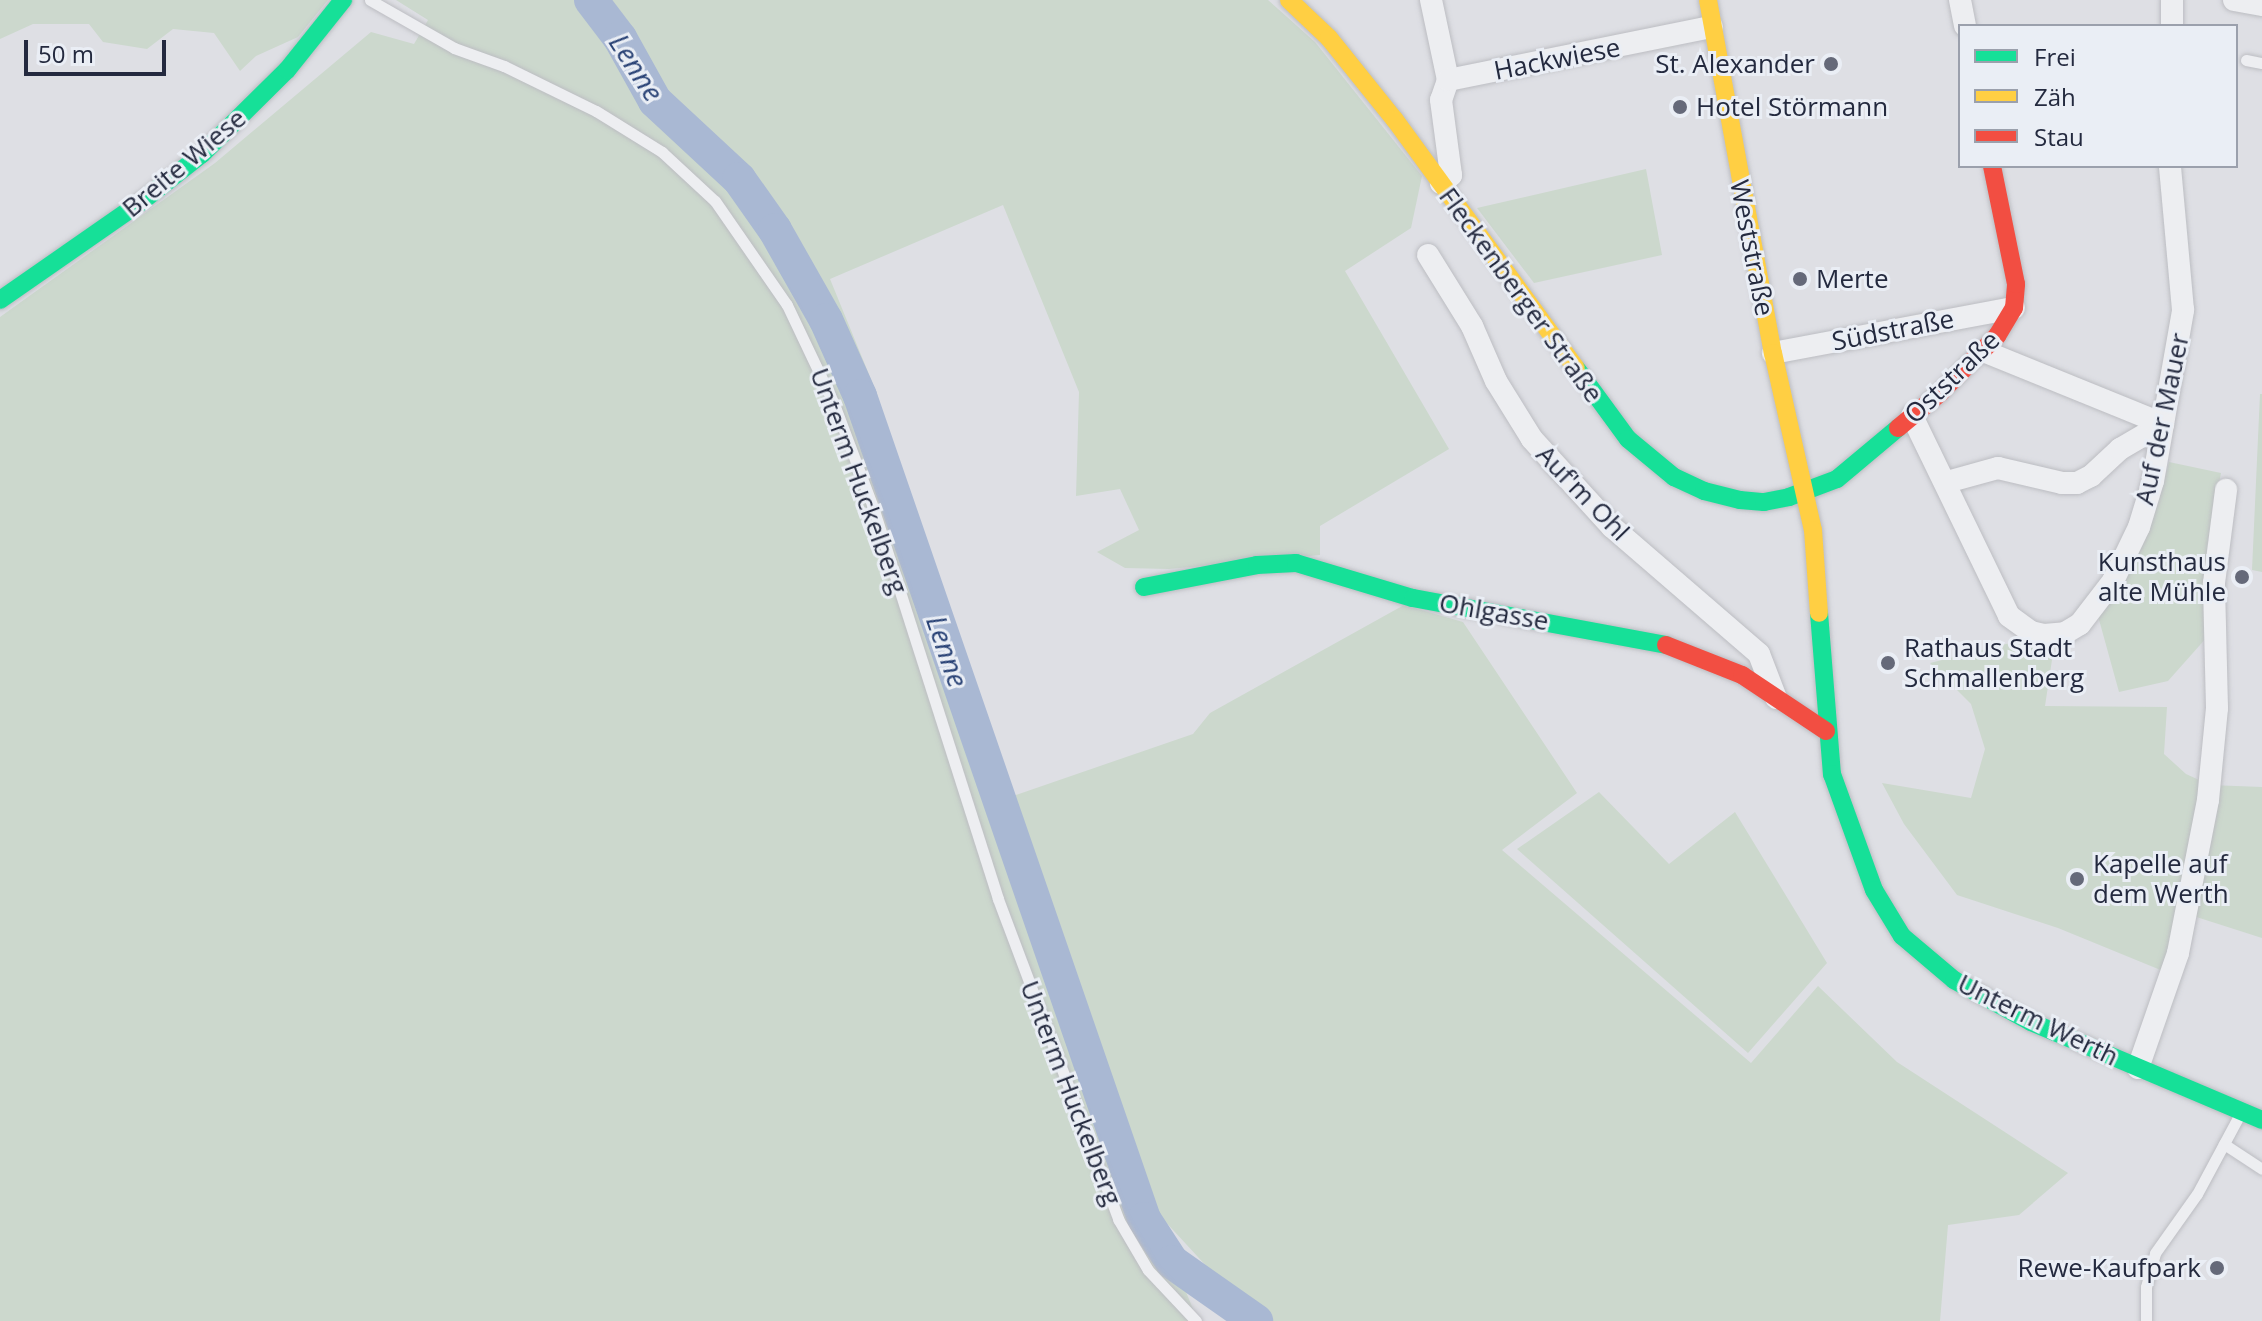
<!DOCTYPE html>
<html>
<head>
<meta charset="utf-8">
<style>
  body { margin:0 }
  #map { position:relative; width:2262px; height:1321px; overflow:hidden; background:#dedfe4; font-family:"Open Sans",sans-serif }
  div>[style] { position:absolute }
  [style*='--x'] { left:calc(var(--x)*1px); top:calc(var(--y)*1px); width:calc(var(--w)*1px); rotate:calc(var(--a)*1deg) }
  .green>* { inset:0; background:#ccd8cd }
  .river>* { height:34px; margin:-17px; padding:0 17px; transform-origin:17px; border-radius:17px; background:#a9b8d3 }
  .roads { filter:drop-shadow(0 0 2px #bcbdc2) drop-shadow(0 0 2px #bcbdc2) }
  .lane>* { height:11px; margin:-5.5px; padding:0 5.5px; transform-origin:5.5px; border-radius:5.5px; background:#edeef1 }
  .street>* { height:22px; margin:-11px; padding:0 11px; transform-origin:11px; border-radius:11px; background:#edeef1 }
  .fast>* { height:18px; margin:-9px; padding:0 9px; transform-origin:9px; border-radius:9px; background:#16e098 }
  .slow>* { height:18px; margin:-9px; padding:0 9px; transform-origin:9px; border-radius:9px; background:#ffcf43 }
  .jam>* { height:18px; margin:-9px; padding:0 9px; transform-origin:9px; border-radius:9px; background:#f24e42 }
  .dots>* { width:22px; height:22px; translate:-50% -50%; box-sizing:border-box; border:4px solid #eaeef5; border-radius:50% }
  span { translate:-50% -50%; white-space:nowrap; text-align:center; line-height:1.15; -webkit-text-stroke:6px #eaeef5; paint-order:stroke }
  .street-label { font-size:26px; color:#242a3f }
  .poi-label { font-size:26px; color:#242a3f }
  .right { translate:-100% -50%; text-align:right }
  .left { translate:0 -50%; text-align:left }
  .water-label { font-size:28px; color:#2a4376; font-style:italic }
  .legend { position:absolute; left:1958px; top:24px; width:280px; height:144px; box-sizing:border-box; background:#eaeef5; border:2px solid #9ba0ac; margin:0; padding:10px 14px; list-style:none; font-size:24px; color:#242a3f }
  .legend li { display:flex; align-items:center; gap:16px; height:40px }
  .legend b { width:40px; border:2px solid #9ba0ac }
  .scale { position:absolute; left:24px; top:40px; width:142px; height:36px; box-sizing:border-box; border:4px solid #242a3f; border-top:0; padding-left:10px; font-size:24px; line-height:28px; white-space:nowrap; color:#242a3f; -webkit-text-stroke:6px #eaeef5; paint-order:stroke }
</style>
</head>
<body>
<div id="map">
  <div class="green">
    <div style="clip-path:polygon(0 0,328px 0,298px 37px,256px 56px,240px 71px,214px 33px,173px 29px,147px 49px,103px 42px,89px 24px,33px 24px,0 39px)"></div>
    <div style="clip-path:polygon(396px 0,1268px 0,1315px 42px,1422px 176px,1411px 228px,1345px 271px,1449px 449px,1320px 526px,1320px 555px,1169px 569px,1125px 568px,1097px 552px,1139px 530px,1120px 489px,1076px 496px,1079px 392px,1003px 205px,830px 279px,877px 394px,941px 611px,1007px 798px,1193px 734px,1210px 713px,1404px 605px,1463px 622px,1577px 793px,1502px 850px,1751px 1063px,1818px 986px,1897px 1062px,2068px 1173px,2019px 1215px,1948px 1225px,1940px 1321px,1257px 1321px,1150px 1205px,1198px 1321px,0 1321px,0 317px,215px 163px,371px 32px,414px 44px,428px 20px)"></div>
    <div style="clip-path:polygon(1646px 169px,1662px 255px,1534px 283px,1477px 208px)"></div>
    <div style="clip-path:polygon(2260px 394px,2262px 394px,2262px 572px,2252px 570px)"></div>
    <div style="clip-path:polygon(2169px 462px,2221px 473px,2207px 553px,2208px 636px,2168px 681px,2119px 692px,2098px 616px,2121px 585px,2158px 504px)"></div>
    <div style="clip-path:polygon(2055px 640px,2045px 706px,2167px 707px,2164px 754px,2186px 774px,2210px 785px,2262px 787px,2262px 938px,2187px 914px,2163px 971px,2058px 928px,1957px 895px,1904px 824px,1882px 783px,1971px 798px,1985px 749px,1971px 704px,1930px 663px,2010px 643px)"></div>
    <div style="clip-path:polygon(1599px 792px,1669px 864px,1735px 812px,1827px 963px,1748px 1053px,1517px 849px)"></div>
  </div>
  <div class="river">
    <div style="--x:591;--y:0;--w:48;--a:52.7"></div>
    <div style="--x:620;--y:38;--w:72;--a:60.9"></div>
    <div style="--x:655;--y:101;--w:115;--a:42.9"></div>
    <div style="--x:739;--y:179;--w:62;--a:54.8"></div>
    <div style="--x:775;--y:230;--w:103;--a:60.5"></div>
    <div style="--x:826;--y:320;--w:83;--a:65.9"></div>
    <div style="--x:860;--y:396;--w:871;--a:70.96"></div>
    <div style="--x:1144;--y:1219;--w:51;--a:56.9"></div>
    <div style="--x:1172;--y:1262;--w:103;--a:35.1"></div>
  </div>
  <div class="roads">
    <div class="lane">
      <div style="--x:370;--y:0;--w:97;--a:29.7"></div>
      <div style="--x:454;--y:48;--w:53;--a:19.8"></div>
      <div style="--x:504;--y:66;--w:102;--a:26.1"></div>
      <div style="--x:596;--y:111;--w:78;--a:31.8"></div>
      <div style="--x:662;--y:152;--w:72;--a:42.8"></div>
      <div style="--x:715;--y:201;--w:126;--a:55.3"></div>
      <div style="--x:787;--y:305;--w:110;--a:64.6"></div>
      <div style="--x:834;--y:404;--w:110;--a:69.3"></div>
      <div style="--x:873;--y:507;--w:411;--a:72.3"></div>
      <div style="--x:998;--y:899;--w:342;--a:69.4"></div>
      <div style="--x:1118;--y:1219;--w:59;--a:59.5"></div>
      <div style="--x:1148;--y:1270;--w:70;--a:46.7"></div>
      <div style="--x:2246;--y:60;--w:16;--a:11"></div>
      <div style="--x:2224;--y:1144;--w:45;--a:33.3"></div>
      <div style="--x:2146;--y:1321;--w:34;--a:-90"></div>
      <div style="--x:2146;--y:1287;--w:35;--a:-75"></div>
      <div style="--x:2155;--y:1253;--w:72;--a:-54.6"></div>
      <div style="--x:2197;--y:1194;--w:93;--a:-61.8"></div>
    </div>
    <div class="street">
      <div style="--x:1431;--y:0;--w:82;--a:78"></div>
      <div style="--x:1448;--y:80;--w:21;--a:109"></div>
      <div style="--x:1441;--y:100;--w:76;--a:82.4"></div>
      <div style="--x:1451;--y:175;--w:13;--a:141"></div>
      <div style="--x:1960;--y:0;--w:26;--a:79"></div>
      <div style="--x:2234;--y:0;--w:28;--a:10"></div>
      <div style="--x:2172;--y:26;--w:26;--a:-90"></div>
      <div style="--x:1448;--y:80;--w:269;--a:-11.4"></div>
      <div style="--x:1428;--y:255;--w:84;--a:58.2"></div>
      <div style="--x:1472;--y:326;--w:60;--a:66.4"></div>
      <div style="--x:1496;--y:381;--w:68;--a:58.2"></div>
      <div style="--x:1532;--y:439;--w:119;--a:47.7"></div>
      <div style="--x:1612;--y:527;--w:194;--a:40.8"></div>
      <div style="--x:1759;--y:654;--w:47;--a:68.9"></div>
      <div style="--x:1773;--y:353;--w:245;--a:-10.6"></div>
      <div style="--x:1912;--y:416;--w:222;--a:64.1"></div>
      <div style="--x:2009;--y:616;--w:27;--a:36"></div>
      <div style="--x:2031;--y:632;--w:13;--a:13"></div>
      <div style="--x:2044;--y:635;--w:21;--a:-5"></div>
      <div style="--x:2065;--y:633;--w:17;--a:-31"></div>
      <div style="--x:2080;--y:624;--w:54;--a:-52.5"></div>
      <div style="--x:2113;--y:581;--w:60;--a:-64.3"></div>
      <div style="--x:2139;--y:527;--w:48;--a:-73.1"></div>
      <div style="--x:2153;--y:481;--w:174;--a:-80"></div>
      <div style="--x:2183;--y:310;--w:145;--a:-95.2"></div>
      <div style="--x:1947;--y:482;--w:53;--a:-15.4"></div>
      <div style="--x:1998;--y:468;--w:66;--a:13.2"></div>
      <div style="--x:2062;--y:483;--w:15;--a:0"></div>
      <div style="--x:2077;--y:483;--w:16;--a:-27"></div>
      <div style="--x:2091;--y:476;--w:40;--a:-43"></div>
      <div style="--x:2120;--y:449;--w:50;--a:-30.2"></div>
      <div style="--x:2163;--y:424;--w:194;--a:-157.9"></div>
      <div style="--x:2138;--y:1068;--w:122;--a:-70.8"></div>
      <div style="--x:2178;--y:953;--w:156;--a:-78.9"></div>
      <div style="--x:2208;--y:800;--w:92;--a:-84.4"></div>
      <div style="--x:2217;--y:708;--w:125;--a:-91.4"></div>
      <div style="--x:2214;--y:583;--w:94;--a:-82.6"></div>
    </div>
    <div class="fast">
      <div style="--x:0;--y:300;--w:172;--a:-34.8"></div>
      <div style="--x:141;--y:202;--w:78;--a:-38.2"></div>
      <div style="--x:202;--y:154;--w:120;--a:-44.7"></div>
      <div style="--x:287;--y:70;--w:90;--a:-51.3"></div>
      <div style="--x:1576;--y:368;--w:88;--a:53.8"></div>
      <div style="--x:1628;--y:439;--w:60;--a:39.6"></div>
      <div style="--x:1674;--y:477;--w:33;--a:25"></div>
      <div style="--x:1704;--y:491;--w:37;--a:14"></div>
      <div style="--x:1740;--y:500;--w:24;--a:5"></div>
      <div style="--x:1764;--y:502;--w:25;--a:-11"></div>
      <div style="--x:1789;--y:497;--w:51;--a:-20.6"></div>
      <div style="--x:1837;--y:479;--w:80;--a:-39.9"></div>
      <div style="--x:1144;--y:587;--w:115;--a:-11"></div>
      <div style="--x:1257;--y:565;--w:39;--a:-3"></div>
      <div style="--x:1296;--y:563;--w:122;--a:16.7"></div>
      <div style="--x:1413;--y:598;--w:257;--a:10.5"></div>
      <div style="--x:1819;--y:613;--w:162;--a:85.4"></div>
      <div style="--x:1832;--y:774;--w:123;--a:70.1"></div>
      <div style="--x:1874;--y:890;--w:54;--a:58.7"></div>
      <div style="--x:1902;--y:936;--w:68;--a:40.2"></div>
      <div style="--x:1954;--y:980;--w:88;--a:28.6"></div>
      <div style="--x:2031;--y:1022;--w:251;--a:23"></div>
    </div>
    <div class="slow">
      <div style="--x:1289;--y:0;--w:55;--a:43.5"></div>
      <div style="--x:1329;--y:38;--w:105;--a:51.2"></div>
      <div style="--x:1395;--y:120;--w:307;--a:53.9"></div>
      <div style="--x:1708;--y:0;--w:359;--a:79.6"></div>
      <div style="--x:1773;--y:353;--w:181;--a:77.3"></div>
      <div style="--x:1813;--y:530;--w:83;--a:85.9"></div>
    </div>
    <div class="jam">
      <div style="--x:1898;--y:428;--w:55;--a:-39.8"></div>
      <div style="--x:1940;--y:393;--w:81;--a:-45"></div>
      <div style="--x:1997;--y:336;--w:33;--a:-59"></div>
      <div style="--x:2014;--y:308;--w:24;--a:-85"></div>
      <div style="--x:2016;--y:284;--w:120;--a:-101.5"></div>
      <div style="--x:1666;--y:645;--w:82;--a:21.5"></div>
      <div style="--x:1742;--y:675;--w:101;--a:33.7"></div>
    </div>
  </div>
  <div class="dots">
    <div style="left:1831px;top:64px;background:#656979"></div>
    <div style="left:1680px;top:107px;background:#656979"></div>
    <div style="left:1800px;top:279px;background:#656979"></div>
    <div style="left:2242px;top:577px;background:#656979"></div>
    <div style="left:1888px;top:663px;background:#656979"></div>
    <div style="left:2077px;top:879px;background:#656979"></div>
    <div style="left:2217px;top:1268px;background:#656979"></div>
  </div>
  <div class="street-label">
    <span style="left:1557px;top:59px;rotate:-11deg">Hackwiese</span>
    <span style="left:184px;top:163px;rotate:-40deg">Breite Wiese</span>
    <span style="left:1752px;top:248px;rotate:79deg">Weststraße</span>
    <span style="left:1521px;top:295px;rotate:54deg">Fleckenberger Straße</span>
    <span style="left:1893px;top:330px;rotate:-11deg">Südstraße</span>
    <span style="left:1952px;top:377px;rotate:-44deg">Oststraße</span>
    <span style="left:2162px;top:419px;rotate:-78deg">Auf der Mauer</span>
    <span style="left:859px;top:481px;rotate:70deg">Unterm Huckelberg</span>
    <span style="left:1583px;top:493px;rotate:46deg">Auf'm Ohl</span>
    <span style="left:1494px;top:612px;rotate:10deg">Ohlgasse</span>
    <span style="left:2038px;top:1020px;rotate:26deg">Unterm Werth</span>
    <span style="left:1071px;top:1093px;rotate:69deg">Unterm Huckelberg</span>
  </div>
  <div class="poi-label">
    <span class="right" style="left:1815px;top:64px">St. Alexander</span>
    <span class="left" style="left:1696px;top:107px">Hotel Störmann</span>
    <span class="left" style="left:1816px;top:279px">Merte</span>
    <span class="right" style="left:2226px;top:577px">Kunsthaus<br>alte Mühle</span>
    <span class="left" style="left:1904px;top:663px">Rathaus Stadt<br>Schmallenberg</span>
    <span class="left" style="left:2093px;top:879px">Kapelle auf<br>dem Werth</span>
    <span class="right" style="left:2201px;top:1268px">Rewe-Kaufpark</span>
  </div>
  <div class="water-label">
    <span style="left:637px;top:67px;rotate:57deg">Lenne</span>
    <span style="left:948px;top:651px;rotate:71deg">Lenne</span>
  </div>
  <ul class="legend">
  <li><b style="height:10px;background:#16e098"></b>Frei</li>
  <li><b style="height:10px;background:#ffcf43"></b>Zäh</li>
  <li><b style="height:10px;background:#f24e42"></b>Stau</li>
  </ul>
  <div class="scale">50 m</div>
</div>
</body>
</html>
